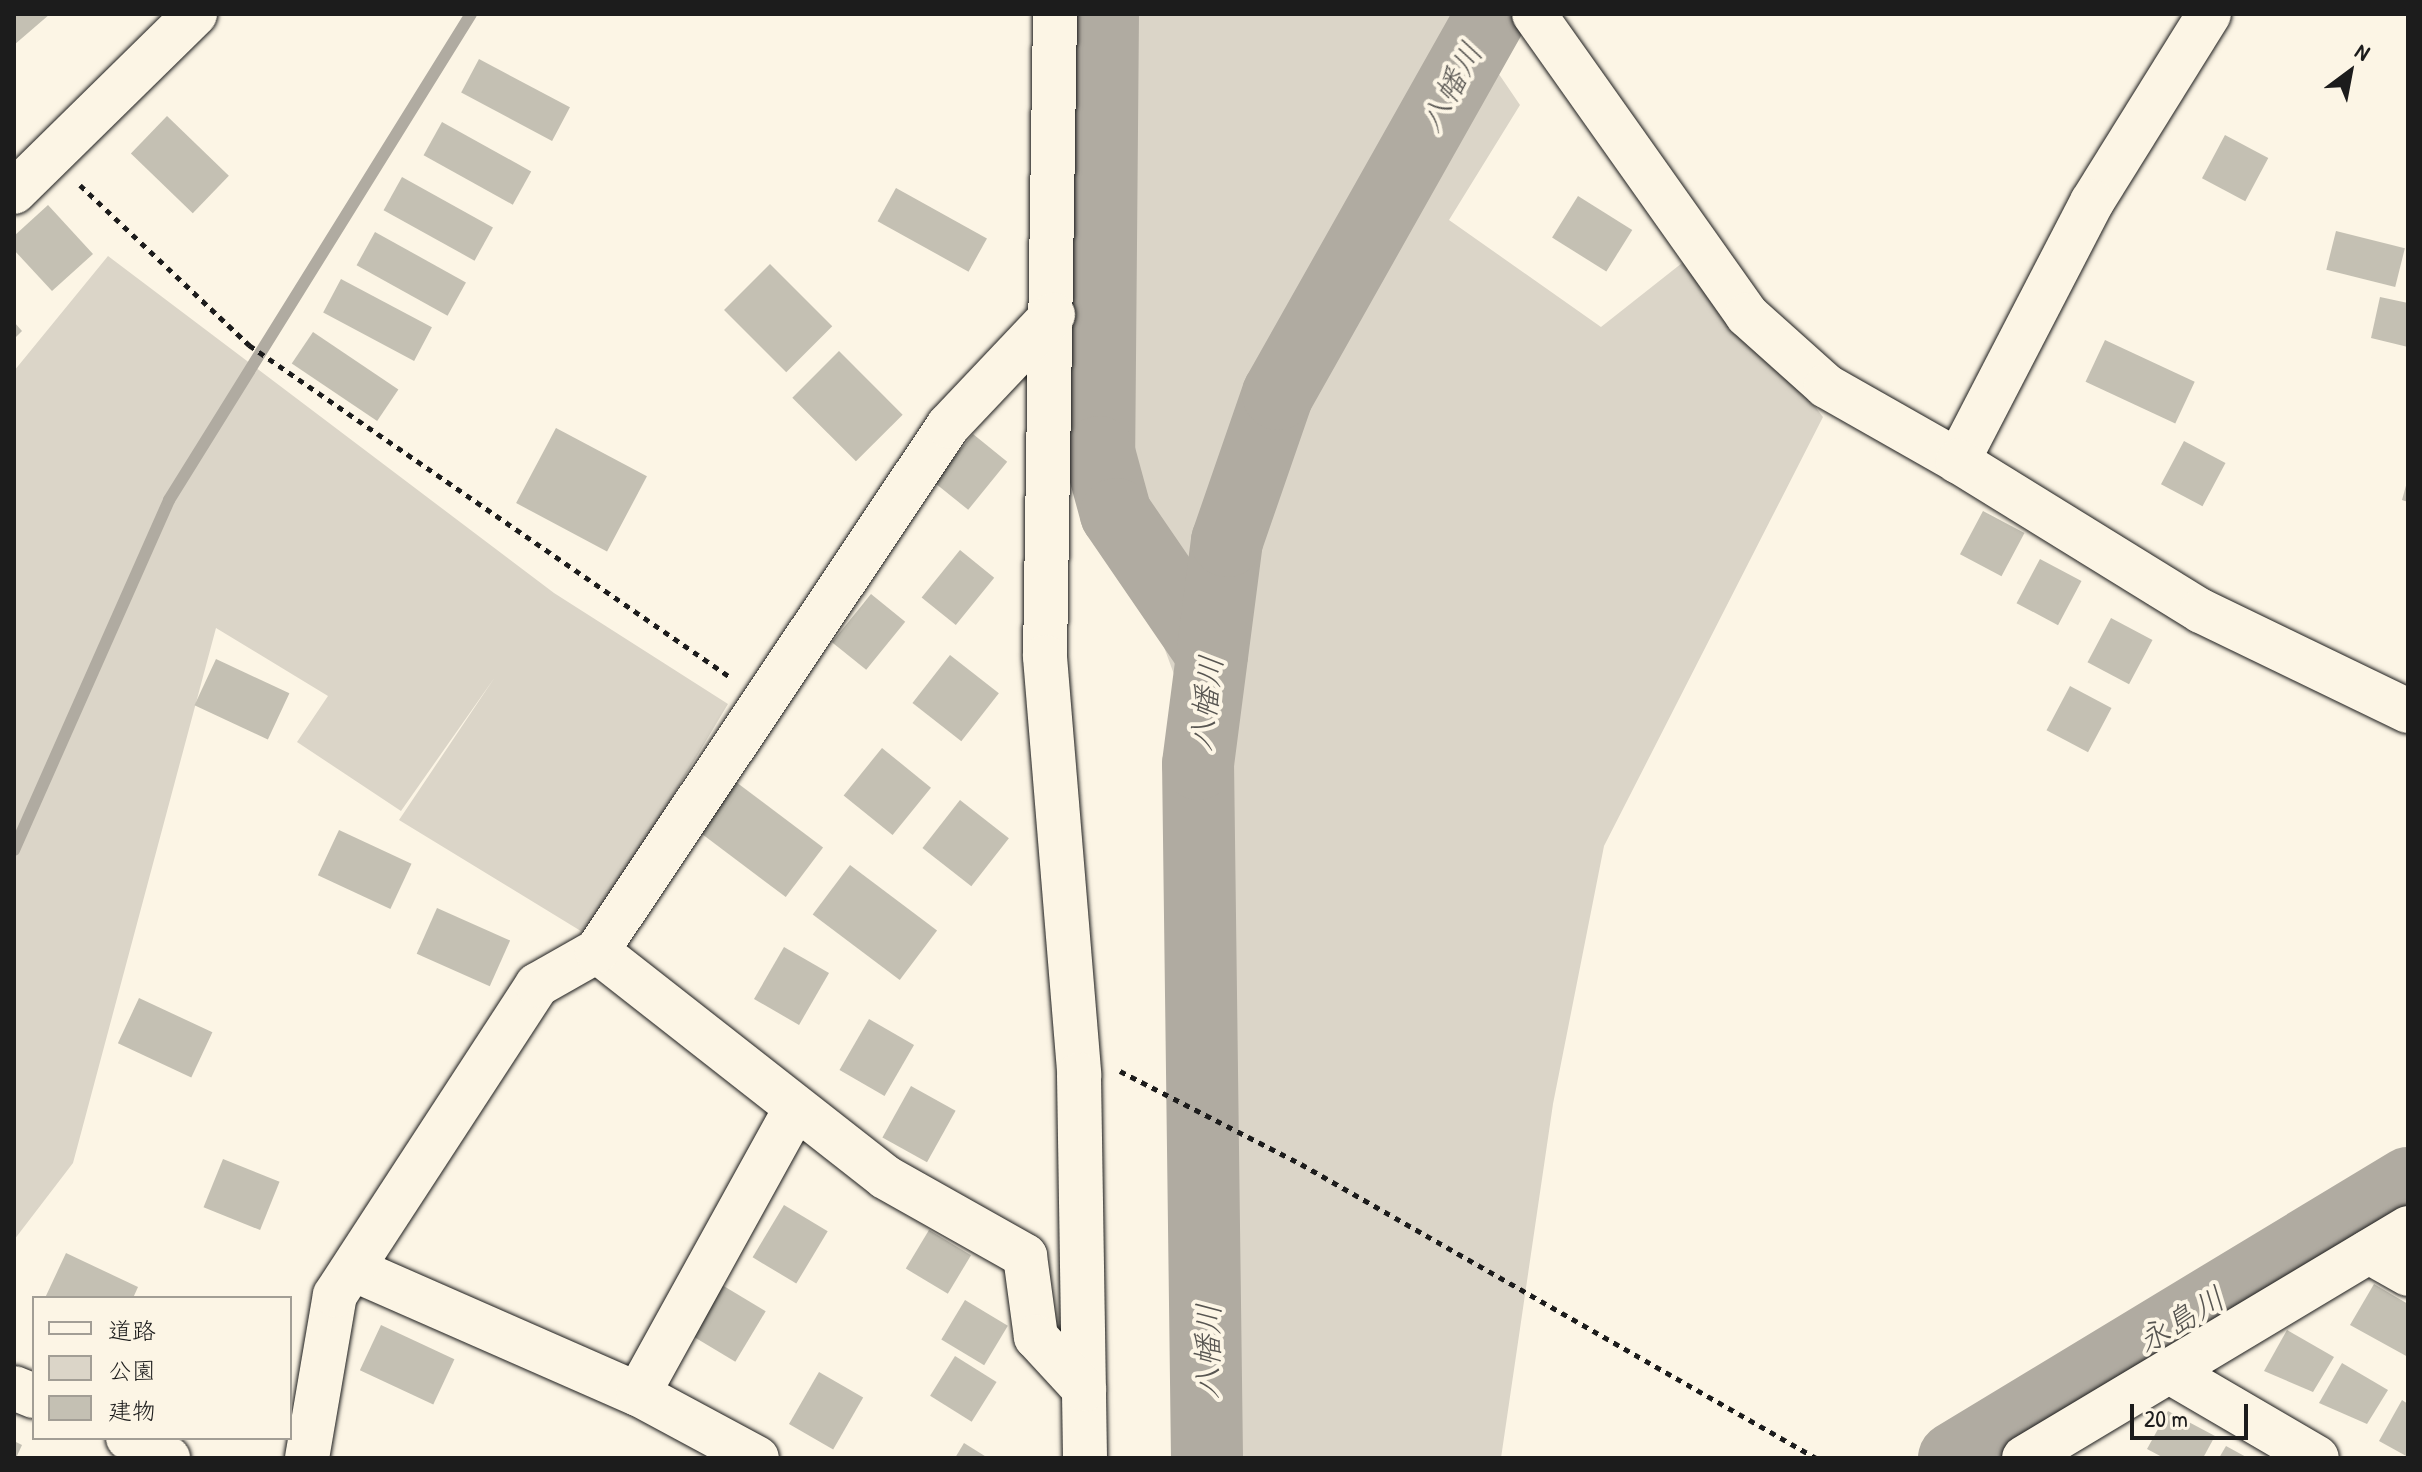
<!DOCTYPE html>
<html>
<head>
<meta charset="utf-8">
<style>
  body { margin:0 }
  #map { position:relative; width:2422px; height:1472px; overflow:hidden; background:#fcf5e5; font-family:"Patrick Hand","Klee One",sans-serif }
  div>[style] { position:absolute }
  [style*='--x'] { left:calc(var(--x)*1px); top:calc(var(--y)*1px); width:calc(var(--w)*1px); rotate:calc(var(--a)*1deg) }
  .green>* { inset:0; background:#dbd5c8 }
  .stream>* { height:12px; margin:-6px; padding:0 6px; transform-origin:6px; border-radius:6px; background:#b0aba1 }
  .river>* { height:72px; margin:-36px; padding:0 36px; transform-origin:36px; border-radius:36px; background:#b0aba1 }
  .building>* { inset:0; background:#c4c0b3; transform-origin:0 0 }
  .path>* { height:5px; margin-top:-2.5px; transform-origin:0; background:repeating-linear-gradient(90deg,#1c1c1c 0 6px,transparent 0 12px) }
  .roads { filter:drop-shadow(0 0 2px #1c1c1c) drop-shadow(0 0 2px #1c1c1c) }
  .minor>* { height:44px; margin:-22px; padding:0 22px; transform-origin:22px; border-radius:22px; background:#fcf5e5 }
  .tertiary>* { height:44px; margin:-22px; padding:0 22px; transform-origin:22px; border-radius:22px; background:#fcf5e5 }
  span { translate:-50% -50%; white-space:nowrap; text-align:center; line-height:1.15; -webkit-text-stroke:8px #fcf5e5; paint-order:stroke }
  .water-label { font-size:32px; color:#575551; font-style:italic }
  .frame { position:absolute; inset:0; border:16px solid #1c1c1c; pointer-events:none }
  .legend { position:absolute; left:32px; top:1296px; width:260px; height:144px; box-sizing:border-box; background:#fcf5e5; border:2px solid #a29e95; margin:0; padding:10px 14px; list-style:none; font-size:24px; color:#1c1c1c }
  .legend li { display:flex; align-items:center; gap:16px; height:40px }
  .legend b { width:40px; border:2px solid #a29e95 }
  .north { position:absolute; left:2310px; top:32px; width:80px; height:80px; -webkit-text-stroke:6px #fcf5e5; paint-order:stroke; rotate:32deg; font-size:22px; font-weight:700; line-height:32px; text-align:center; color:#1c1c1c }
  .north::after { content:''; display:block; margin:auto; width:28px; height:36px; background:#1c1c1c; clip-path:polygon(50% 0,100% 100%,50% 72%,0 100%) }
  .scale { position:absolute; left:2130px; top:1404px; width:118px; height:36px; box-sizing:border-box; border:4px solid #1c1c1c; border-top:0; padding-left:10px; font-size:24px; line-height:28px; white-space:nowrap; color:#1c1c1c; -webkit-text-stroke:6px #fcf5e5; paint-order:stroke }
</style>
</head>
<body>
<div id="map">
  <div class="green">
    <div style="clip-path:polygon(1120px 14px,1458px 14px,1520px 105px,1449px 220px,1601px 327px,1696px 252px,1823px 417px,1604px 846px,1553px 1104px,1501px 1458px,1239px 1458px,1232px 833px,1149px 606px,1114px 469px)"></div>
    <div style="clip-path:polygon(108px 256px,554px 593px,728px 704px,589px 936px,399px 820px,495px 677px,401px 811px,297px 742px,328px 696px,216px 628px,73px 1163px,14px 1240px,14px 371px)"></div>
  </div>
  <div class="stream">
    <div style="--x:14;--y:850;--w:383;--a:-66.1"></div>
    <div style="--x:169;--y:500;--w:572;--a:-58.14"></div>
  </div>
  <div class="river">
    <div style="--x:1103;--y:14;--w:438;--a:90.5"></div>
    <div style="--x:1099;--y:452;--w:64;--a:74.7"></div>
    <div style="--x:1116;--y:514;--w:170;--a:55.6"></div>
    <div style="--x:1207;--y:1458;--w:694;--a:-90.74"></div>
    <div style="--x:1198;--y:764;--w:225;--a:-82.6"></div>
    <div style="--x:1227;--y:541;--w:156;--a:-70.9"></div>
    <div style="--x:1278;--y:394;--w:436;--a:-60.6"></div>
    <div style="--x:1954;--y:1458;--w:531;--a:-31.2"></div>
  </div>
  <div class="building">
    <div style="clip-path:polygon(14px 14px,50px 14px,14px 45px)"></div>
    <div style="left:479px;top:59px;width:103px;height:38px;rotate:28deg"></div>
    <div style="left:167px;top:116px;width:86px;height:52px;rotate:44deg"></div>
    <div style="left:442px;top:122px;width:102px;height:38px;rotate:29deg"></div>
    <div style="left:2225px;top:135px;width:49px;height:49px;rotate:28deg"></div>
    <div style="left:402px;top:177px;width:104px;height:38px;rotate:29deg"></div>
    <div style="left:896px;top:188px;width:104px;height:38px;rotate:29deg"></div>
    <div style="left:1578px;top:196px;width:64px;height:49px;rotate:32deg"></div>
    <div style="clip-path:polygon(48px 205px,93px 254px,52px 291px,14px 250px,14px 236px)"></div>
    <div style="left:2336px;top:231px;width:71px;height:40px;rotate:14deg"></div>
    <div style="left:375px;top:232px;width:104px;height:38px;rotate:29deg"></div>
    <div style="left:770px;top:264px;width:88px;height:65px;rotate:45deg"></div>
    <div style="left:341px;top:279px;width:103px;height:38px;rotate:28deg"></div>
    <div style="clip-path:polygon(2380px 297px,2408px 303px,2408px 347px,2371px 338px)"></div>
    <div style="clip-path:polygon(14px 322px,22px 331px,14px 339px)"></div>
    <div style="left:313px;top:332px;width:103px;height:38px;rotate:34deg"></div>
    <div style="left:2105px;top:340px;width:99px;height:46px;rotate:25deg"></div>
    <div style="left:839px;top:351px;width:90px;height:66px;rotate:45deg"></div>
    <div style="left:556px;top:428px;width:103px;height:85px;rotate:28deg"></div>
    <div style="left:973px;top:434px;width:44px;height:62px;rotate:39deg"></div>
    <div style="left:2184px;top:441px;width:47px;height:49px;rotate:28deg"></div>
    <div style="clip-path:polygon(2407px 482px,2408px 482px,2408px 502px,2402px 500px)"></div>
    <div style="left:1983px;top:511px;width:47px;height:49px;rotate:28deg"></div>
    <div style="left:960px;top:550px;width:44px;height:61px;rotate:39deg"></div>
    <div style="left:2040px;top:559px;width:47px;height:50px;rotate:28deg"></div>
    <div style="left:871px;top:594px;width:44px;height:62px;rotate:39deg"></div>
    <div style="left:2111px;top:618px;width:47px;height:50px;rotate:28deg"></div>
    <div style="left:950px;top:655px;width:62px;height:61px;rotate:38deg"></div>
    <div style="left:216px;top:659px;width:81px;height:51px;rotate:25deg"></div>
    <div style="left:2070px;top:686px;width:47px;height:50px;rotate:28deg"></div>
    <div style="left:882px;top:748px;width:63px;height:61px;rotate:39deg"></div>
    <div style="left:736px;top:782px;width:109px;height:62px;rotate:37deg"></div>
    <div style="left:960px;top:800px;width:62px;height:61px;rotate:38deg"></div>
    <div style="left:339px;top:830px;width:80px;height:50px;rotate:25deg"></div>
    <div style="left:850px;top:865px;width:109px;height:62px;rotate:37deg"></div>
    <div style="left:437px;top:908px;width:80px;height:50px;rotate:24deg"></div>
    <div style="left:784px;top:947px;width:52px;height:60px;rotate:30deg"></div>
    <div style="left:139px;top:998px;width:81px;height:50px;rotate:25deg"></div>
    <div style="left:869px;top:1019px;width:52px;height:59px;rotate:30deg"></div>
    <div style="left:911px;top:1086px;width:51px;height:59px;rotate:29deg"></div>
    <div style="left:223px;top:1159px;width:61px;height:52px;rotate:22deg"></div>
    <div style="left:784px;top:1205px;width:51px;height:61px;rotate:31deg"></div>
    <div style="left:929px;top:1230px;width:49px;height:45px;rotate:31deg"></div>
    <div style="clip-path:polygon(66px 1253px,138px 1287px,133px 1298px,45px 1298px)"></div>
    <div style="clip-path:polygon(2374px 1284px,2408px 1304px,2408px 1357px,2350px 1325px)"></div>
    <div style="left:722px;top:1285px;width:51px;height:59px;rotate:31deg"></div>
    <div style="left:965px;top:1300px;width:50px;height:46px;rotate:31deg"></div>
    <div style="left:381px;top:1325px;width:81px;height:50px;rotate:25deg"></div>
    <div style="clip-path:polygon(2287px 1330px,2334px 1357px,2313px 1392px,2264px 1371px)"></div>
    <div style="left:955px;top:1356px;width:49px;height:47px;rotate:32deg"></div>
    <div style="clip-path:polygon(2342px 1363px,2388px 1390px,2367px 1424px,2319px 1403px)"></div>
    <div style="left:819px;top:1372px;width:51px;height:60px;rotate:30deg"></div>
    <div style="clip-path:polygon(2402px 1400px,2408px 1404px,2408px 1457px,2379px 1441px)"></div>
    <div style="clip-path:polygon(2168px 1411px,2215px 1436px,2203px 1458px,2164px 1458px,2147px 1449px)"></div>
    <div style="clip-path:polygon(14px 1441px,22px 1445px,16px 1458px,14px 1458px)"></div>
    <div style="clip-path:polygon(964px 1443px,988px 1458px,955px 1458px)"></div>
    <div style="clip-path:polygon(2226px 1446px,2248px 1458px,2219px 1458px)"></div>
  </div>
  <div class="path">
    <div style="--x:80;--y:185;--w:233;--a:43.4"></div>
    <div style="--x:249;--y:345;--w:584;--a:34.61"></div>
    <div style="--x:1120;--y:1071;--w:203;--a:27.2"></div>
    <div style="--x:1301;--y:1164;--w:593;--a:29.72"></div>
  </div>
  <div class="roads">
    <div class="minor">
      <div style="--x:1055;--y:14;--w:643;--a:90.89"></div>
      <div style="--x:1045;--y:657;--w:419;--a:85.3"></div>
      <div style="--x:1079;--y:1075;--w:383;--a:89.1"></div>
      <div style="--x:1534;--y:14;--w:369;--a:54.7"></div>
      <div style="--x:1747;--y:315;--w:106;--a:41.9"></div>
      <div style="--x:1826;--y:386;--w:152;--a:29.6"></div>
      <div style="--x:2209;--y:14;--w:221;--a:121.9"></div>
      <div style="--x:2092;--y:202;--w:292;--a:117.4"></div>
      <div style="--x:1958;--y:461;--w:286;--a:31.7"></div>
      <div style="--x:2201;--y:611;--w:230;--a:25.8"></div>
      <div style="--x:597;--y:951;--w:366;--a:38.1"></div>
      <div style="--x:885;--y:1177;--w:161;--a:29.4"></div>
      <div style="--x:1025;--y:1256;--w:82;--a:82.3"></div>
      <div style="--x:1036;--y:1337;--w:71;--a:47.3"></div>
      <div style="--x:2369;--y:1252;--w:45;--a:29.4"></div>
      <div style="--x:355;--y:1270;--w:309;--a:23.7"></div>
      <div style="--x:638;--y:1394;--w:327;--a:-61.1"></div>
      <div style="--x:2170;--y:1372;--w:170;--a:30.3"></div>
      <div style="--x:14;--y:1388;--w:22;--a:22"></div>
      <div style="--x:638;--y:1394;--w:135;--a:28.3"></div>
      <div style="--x:128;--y:1438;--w:45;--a:26.6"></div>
      <div style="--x:307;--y:1458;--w:165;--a:-80.3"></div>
      <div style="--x:335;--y:1295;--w:370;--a:-56.9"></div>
      <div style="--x:537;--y:985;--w:69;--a:-29.5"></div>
      <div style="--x:597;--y:951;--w:632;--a:-56.23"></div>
      <div style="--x:948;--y:426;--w:153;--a:-46.6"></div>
      <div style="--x:2024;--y:1458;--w:448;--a:-30.9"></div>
    </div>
    <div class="tertiary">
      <div style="--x:14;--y:192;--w:254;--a:-44.5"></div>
    </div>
  </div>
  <div class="water-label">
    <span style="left:1451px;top:87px;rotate:-61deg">八幡川</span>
    <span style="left:1206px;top:703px;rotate:-83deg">八幡川</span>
    <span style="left:2181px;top:1320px;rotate:-31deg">永島川</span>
    <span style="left:1208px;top:1351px;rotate:-89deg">八幡川</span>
  </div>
  <div class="frame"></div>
  <ul class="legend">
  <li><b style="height:10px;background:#fcf5e5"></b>道路</li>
  <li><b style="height:22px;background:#dbd5c8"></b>公園</li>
  <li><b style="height:22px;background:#c4c0b3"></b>建物</li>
  </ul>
  <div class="north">N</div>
  <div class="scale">20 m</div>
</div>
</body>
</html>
